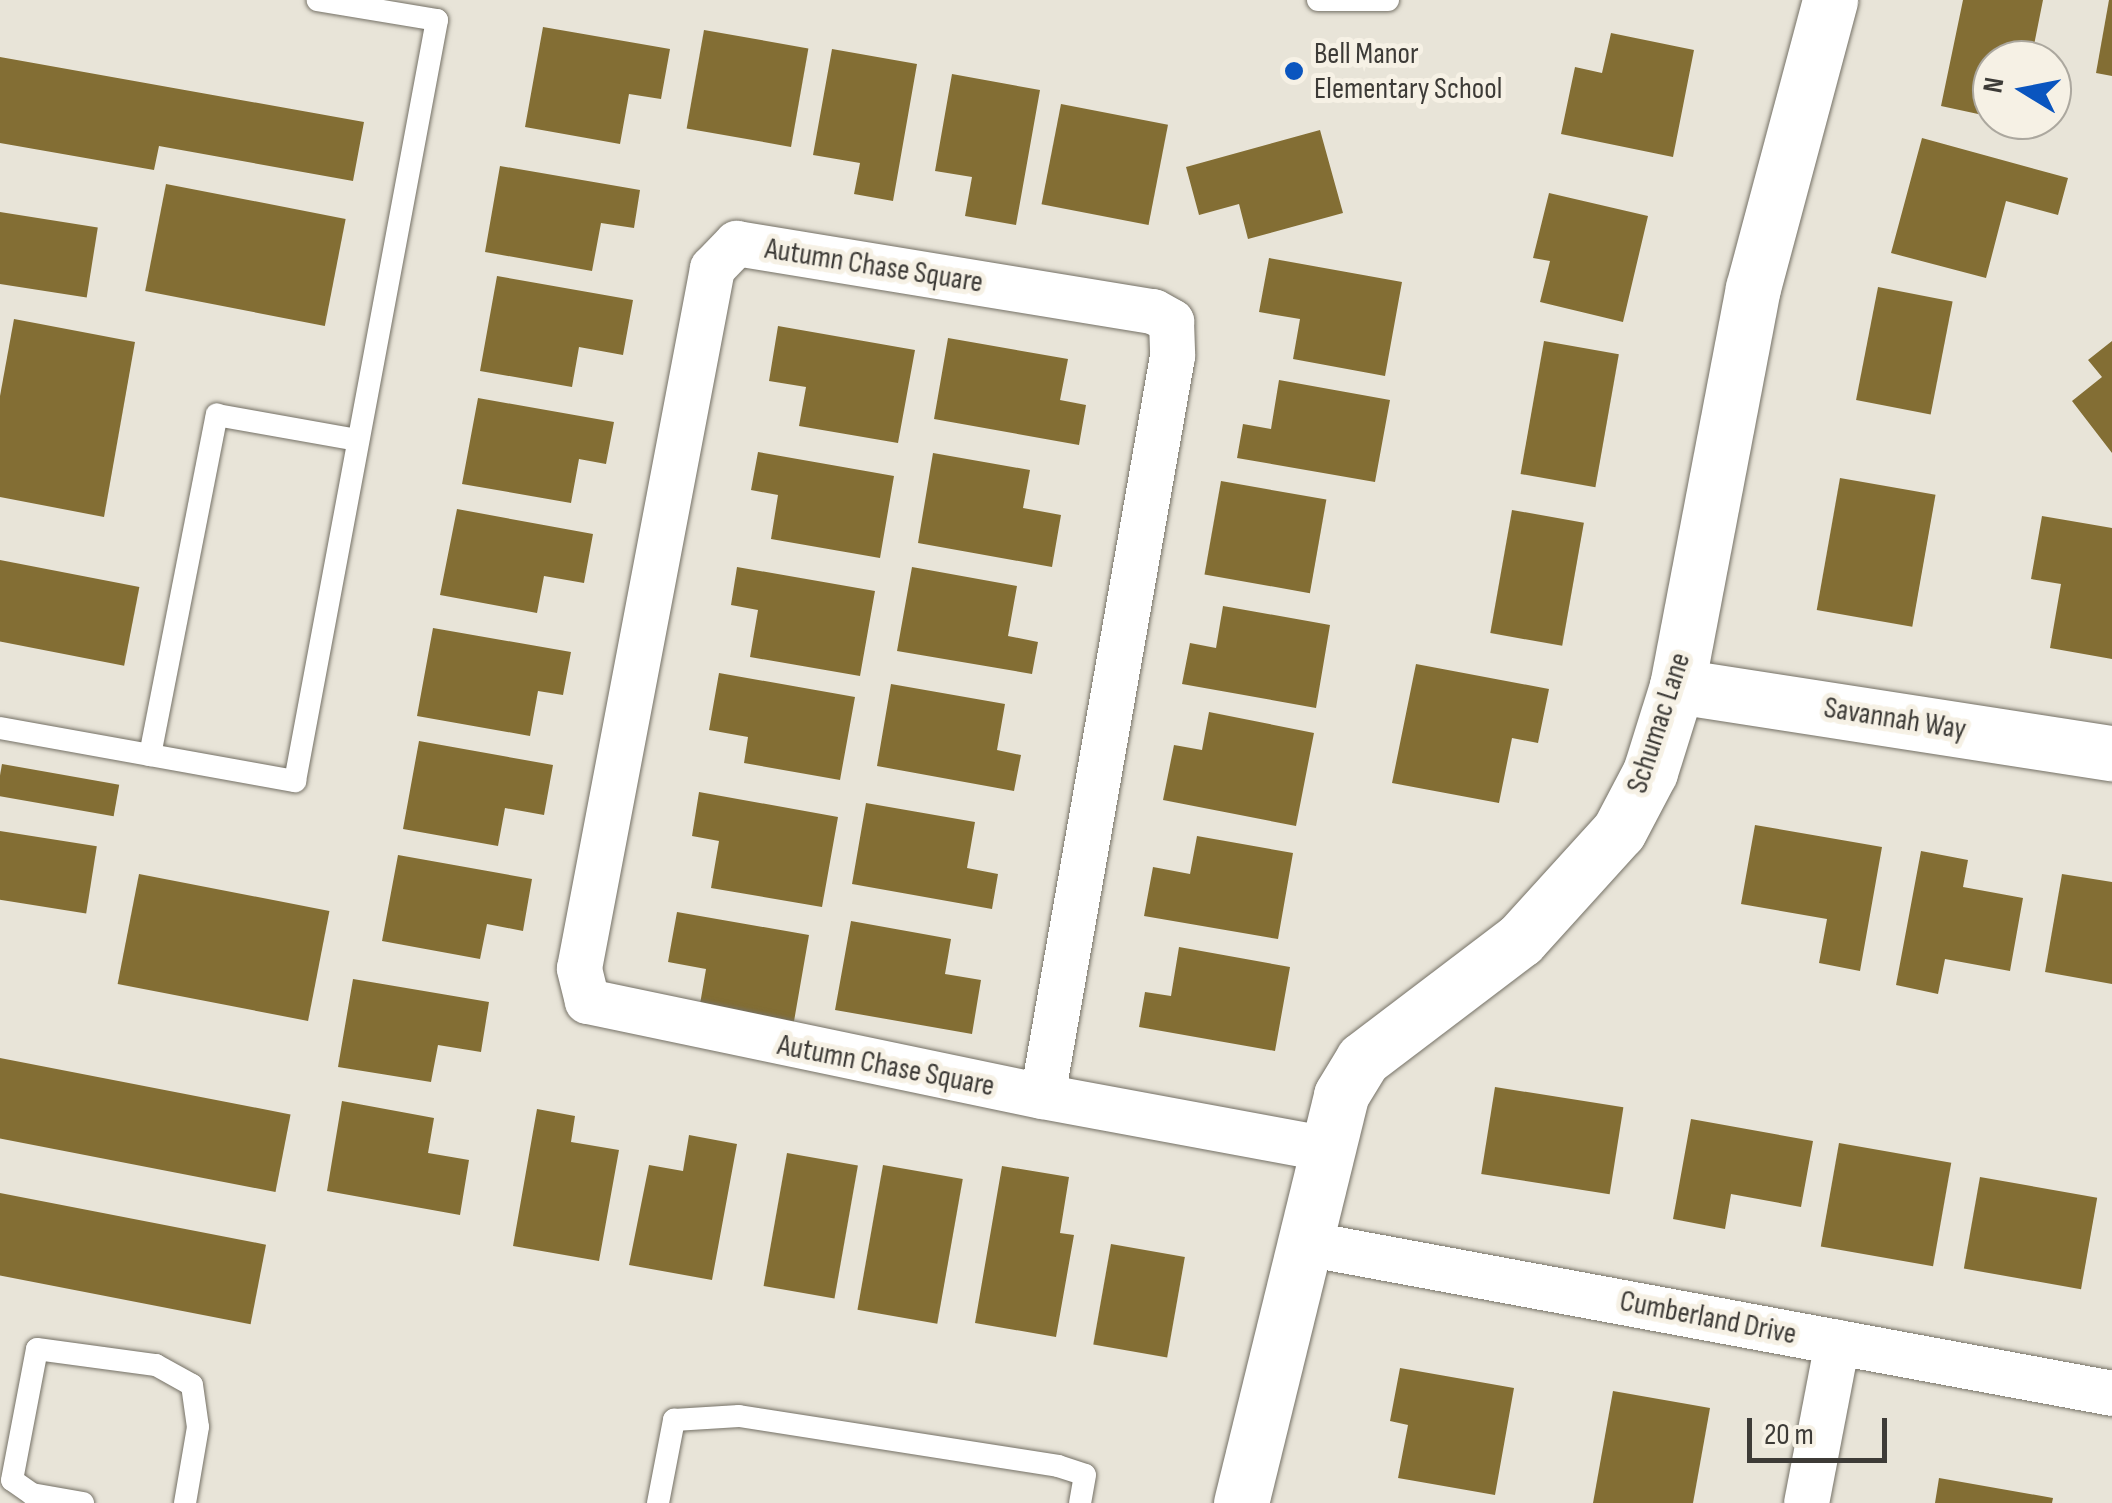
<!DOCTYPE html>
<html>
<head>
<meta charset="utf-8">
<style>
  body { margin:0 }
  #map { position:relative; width:2112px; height:1503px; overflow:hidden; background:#e8e4d8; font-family:"Sofia Sans Condensed",sans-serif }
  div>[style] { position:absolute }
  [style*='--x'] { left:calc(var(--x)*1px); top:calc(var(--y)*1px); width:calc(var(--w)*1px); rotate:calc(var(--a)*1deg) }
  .building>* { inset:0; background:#836e34; transform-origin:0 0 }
  .roads { filter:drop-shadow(0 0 2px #757166) drop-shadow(0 0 2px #757166) }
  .service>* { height:22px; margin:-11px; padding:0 11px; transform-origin:11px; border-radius:11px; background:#fff }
  .minor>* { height:45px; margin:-22.5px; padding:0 22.5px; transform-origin:22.5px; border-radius:22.5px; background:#fff }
  .tertiary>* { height:55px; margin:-27.5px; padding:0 27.5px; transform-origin:27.5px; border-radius:27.5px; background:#fff }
  .dots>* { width:28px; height:28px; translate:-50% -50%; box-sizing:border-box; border:5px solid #f6f1e5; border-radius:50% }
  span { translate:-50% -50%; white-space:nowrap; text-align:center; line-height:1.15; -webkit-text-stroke:10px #f6f1e5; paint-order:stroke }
  .poi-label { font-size:30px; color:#3d3b37 }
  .left { translate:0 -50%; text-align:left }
  .street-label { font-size:30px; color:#3d3b37 }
  .north { position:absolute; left:1972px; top:40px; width:100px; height:100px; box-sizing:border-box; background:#f6f1e5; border:2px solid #aca89f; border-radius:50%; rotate:280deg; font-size:28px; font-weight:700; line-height:40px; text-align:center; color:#3d3b37 }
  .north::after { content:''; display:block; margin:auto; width:35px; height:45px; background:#0a55bf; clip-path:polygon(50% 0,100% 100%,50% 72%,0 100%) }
  .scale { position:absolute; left:1747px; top:1418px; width:140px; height:45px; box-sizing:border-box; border:5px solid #3d3b37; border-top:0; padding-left:12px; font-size:30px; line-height:35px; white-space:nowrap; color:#3d3b37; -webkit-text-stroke:8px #f6f1e5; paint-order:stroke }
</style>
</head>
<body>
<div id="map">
  <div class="building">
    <div style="clip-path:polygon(1963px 0,2043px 0,2031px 60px,1992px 60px,1992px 117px,1941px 106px)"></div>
    <div style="clip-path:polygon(2109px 0,2112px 0,2112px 76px,2096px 73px)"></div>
    <div style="clip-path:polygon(543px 27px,670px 49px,661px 99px,629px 94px,620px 144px,525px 127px)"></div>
    <div style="left:704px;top:30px;width:106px;height:100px;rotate:10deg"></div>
    <div style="clip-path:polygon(1611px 33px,1694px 50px,1673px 157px,1561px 134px,1575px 67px,1602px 73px)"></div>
    <div style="clip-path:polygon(832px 49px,917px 64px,893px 201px,854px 194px,860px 163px,813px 155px)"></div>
    <div style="clip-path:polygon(0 57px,364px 122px,353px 181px,159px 146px,154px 170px,0 143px)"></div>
    <div style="clip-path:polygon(952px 74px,1040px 90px,1016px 225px,965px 216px,972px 177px,935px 171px)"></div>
    <div style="left:1061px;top:104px;width:109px;height:102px;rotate:11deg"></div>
    <div style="clip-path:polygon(1320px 130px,1343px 213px,1248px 239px,1239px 204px,1199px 215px,1186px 167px)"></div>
    <div style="clip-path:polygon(1922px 138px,2068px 178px,2058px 215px,2006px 201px,1986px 278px,1891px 253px)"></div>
    <div style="clip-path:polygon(500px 166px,640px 190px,634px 228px,601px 223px,592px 271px,485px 252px)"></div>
    <div style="left:166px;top:184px;width:183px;height:109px;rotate:11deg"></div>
    <div style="clip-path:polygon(1549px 193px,1648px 216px,1623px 322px,1540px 302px,1550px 261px,1533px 258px)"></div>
    <div style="left:0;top:212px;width:99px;height:71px;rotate:9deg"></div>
    <div style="clip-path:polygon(1269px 258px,1402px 282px,1385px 376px,1293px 359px,1300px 319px,1259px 312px)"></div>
    <div style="clip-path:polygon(497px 276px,633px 300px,623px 355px,579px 347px,572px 387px,480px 371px)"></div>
    <div style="left:1878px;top:287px;width:76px;height:115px;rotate:11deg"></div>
    <div style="clip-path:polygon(14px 319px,135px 342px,104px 517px,0 497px,0 396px)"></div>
    <div style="clip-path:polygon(778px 326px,915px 350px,898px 443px,799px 426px,806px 387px,769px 381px)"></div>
    <div style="clip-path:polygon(948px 338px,1068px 359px,1060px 400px,1086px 405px,1079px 445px,934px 419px)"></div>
    <div style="left:1544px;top:341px;width:76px;height:135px;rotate:10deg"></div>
    <div style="clip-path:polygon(2112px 341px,2112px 453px,2072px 401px,2102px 377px,2088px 360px)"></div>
    <div style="clip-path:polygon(1279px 380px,1390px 400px,1375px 482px,1237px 458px,1243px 424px,1271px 429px)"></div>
    <div style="clip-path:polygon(478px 398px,614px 422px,606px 464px,579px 459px,571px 503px,462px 484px)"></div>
    <div style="clip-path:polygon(758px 452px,894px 476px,880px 558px,771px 539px,778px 495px,751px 490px)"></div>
    <div style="clip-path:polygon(933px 453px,1030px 470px,1023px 508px,1061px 515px,1052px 567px,918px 543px)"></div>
    <div style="left:1840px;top:478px;width:97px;height:134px;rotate:10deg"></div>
    <div style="left:1221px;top:481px;width:107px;height:95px;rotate:10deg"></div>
    <div style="clip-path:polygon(457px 509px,593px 534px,584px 583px,544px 576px,537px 613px,440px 595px)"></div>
    <div style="left:1512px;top:510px;width:73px;height:125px;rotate:10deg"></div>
    <div style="clip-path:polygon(2042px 516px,2112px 528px,2112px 659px,2050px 648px,2061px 584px,2031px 579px)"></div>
    <div style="left:0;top:560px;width:142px;height:80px;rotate:11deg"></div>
    <div style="clip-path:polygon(737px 567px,875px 591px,860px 676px,750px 657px,758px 610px,731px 605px)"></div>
    <div style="clip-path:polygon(912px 567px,1017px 586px,1008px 636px,1038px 642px,1032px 674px,897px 651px)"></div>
    <div style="clip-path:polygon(1223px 606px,1330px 625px,1316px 708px,1182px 684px,1190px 643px,1216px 648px)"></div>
    <div style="clip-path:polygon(433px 628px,571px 652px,563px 695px,538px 691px,530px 736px,417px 716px)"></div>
    <div style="clip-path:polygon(1416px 664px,1549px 689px,1538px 743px,1512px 738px,1499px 803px,1392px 783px)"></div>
    <div style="clip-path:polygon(719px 673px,855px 697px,840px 780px,744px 763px,748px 737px,709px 730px)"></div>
    <div style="clip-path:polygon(891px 684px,1005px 704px,997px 750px,1021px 755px,1014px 791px,877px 766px)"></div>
    <div style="clip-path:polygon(1209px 712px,1314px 733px,1296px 826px,1163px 800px,1174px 745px,1202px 750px)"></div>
    <div style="clip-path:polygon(419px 741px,553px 765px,544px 815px,505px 808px,498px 846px,403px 829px)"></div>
    <div style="left:2px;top:764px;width:119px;height:32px;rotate:10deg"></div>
    <div style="clip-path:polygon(699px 792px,838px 817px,822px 907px,711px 888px,719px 841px,692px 836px)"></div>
    <div style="clip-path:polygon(866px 803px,975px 822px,967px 868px,998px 874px,992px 909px,852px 884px)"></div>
    <div style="clip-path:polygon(1755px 825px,1882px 847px,1860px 971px,1819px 963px,1827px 919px,1741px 904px)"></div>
    <div style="left:0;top:831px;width:98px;height:68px;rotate:9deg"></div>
    <div style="clip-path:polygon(1197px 836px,1293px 853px,1278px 939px,1144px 916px,1153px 867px,1190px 874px)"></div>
    <div style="clip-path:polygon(1921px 851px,1968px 860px,1963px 887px,2023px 898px,2010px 971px,1945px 959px,1938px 994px,1896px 985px)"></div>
    <div style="clip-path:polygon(398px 855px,532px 879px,523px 931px,487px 924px,480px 959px,382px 941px)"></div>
    <div style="left:139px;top:874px;width:194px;height:112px;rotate:11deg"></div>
    <div style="clip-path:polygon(2062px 874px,2112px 882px,2112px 984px,2045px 972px)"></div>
    <div style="clip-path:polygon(677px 912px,809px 935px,793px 1027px,699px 1010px,706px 969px,668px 962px)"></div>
    <div style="clip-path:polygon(851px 921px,951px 939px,945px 974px,981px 980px,972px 1034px,835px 1010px)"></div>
    <div style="clip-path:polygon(1179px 947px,1290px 967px,1275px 1051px,1139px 1027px,1145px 992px,1171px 996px)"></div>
    <div style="clip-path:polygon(353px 979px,489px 1002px,481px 1052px,438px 1045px,431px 1082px,338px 1067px)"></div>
    <div style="left:0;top:1058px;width:296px;height:79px;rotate:11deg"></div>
    <div style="left:1495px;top:1087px;width:130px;height:88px;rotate:9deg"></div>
    <div style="clip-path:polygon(342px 1101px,434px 1118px,428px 1153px,469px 1160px,460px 1215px,327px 1191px)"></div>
    <div style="clip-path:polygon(537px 1109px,575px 1116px,571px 1142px,619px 1150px,599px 1261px,513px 1246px)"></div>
    <div style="clip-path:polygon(1691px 1119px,1813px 1141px,1801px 1207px,1731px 1194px,1725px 1229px,1673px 1219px)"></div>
    <div style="clip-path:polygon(689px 1135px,737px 1144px,712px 1280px,629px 1265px,649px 1165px,683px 1171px)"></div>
    <div style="left:1839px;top:1143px;width:114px;height:105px;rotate:10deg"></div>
    <div style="left:787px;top:1153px;width:72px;height:135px;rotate:10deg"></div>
    <div style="left:883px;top:1165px;width:81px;height:147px;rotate:10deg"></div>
    <div style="clip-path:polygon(1002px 1166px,1069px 1177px,1060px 1233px,1074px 1235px,1056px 1337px,975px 1323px)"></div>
    <div style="left:1980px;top:1177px;width:119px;height:93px;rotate:10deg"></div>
    <div style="left:0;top:1193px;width:271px;height:81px;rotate:11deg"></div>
    <div style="left:1111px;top:1244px;width:75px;height:102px;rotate:10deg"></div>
    <div style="clip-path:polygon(1400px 1368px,1514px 1388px,1495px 1495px,1398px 1478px,1408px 1425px,1390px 1421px)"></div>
    <div style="clip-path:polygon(1613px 1391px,1710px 1408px,1693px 1503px,1593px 1503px)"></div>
    <div style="clip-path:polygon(1939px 1478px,2053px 1498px,2052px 1503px,1935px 1503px)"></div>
  </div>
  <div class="roads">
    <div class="service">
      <div style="--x:1318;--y:0;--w:70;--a:0"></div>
      <div style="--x:0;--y:728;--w:300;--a:10.2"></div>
      <div style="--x:295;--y:781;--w:774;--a:-79.43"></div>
      <div style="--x:437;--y:20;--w:121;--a:-170.5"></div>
      <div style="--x:150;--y:755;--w:347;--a:-78.9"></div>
      <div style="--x:217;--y:415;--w:143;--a:10.1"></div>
      <div style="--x:83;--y:1503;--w:52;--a:-170"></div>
      <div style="--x:32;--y:1494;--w:24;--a:-145"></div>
      <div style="--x:12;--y:1480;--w:133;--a:-79.2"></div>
      <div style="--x:37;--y:1349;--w:120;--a:7.7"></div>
      <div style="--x:156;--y:1365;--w:41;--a:29.1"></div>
      <div style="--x:192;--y:1385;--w:42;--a:81.9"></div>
      <div style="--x:198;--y:1427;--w:77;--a:99.7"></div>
      <div style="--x:658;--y:1503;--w:85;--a:-79.1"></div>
      <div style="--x:674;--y:1420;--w:65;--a:-3.5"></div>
      <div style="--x:739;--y:1416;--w:323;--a:8.9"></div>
      <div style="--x:1058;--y:1466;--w:28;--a:18"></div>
      <div style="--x:1085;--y:1475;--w:28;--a:100"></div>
    </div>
    <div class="minor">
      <div style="--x:736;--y:243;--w:423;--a:9.3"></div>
      <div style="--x:1153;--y:311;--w:21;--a:29"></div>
      <div style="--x:1171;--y:321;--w:35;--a:88"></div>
      <div style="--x:1172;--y:356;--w:751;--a:99.96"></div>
      <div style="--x:1042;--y:1096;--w:465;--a:-168.2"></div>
      <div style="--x:587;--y:1001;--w:34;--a:-104"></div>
      <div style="--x:579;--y:968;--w:713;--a:-79.24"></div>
      <div style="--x:712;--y:268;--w:35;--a:-46"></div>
      <div style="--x:1042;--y:1096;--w:290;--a:10.5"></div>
      <div style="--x:1305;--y:1243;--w:821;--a:10.53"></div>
      <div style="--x:1806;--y:1503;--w:164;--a:-79.1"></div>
    </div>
    <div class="tertiary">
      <div style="--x:1677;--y:686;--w:440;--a:8.8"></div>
      <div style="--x:1241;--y:1503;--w:420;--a:-76.2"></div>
      <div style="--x:1341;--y:1095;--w:42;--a:-58.6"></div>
      <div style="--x:1363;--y:1059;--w:197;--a:-37.2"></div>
      <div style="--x:1520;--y:940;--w:147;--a:-47.8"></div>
      <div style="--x:1619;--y:831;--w:67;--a:-62.3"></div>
      <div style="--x:1650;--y:772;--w:90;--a:-72.6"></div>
      <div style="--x:1677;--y:686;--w:405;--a:-79.2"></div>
      <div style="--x:1753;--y:288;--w:298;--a:-75"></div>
    </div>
  </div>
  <div class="dots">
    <div style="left:1294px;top:71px;background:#0a55bf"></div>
  </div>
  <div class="poi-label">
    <span class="left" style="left:1314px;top:71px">Bell Manor<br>Elementary School</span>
  </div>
  <div class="street-label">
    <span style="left:874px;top:266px;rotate:9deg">Autumn Chase Square</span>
    <span style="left:1895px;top:719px;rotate:9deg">Savannah Way</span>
    <span style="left:1659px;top:723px;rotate:-72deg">Schumac Lane</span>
    <span style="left:886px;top:1066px;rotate:11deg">Autumn Chase Square</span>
    <span style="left:1708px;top:1318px;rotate:11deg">Cumberland Drive</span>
  </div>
  <div class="north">N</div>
  <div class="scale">20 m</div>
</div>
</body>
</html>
